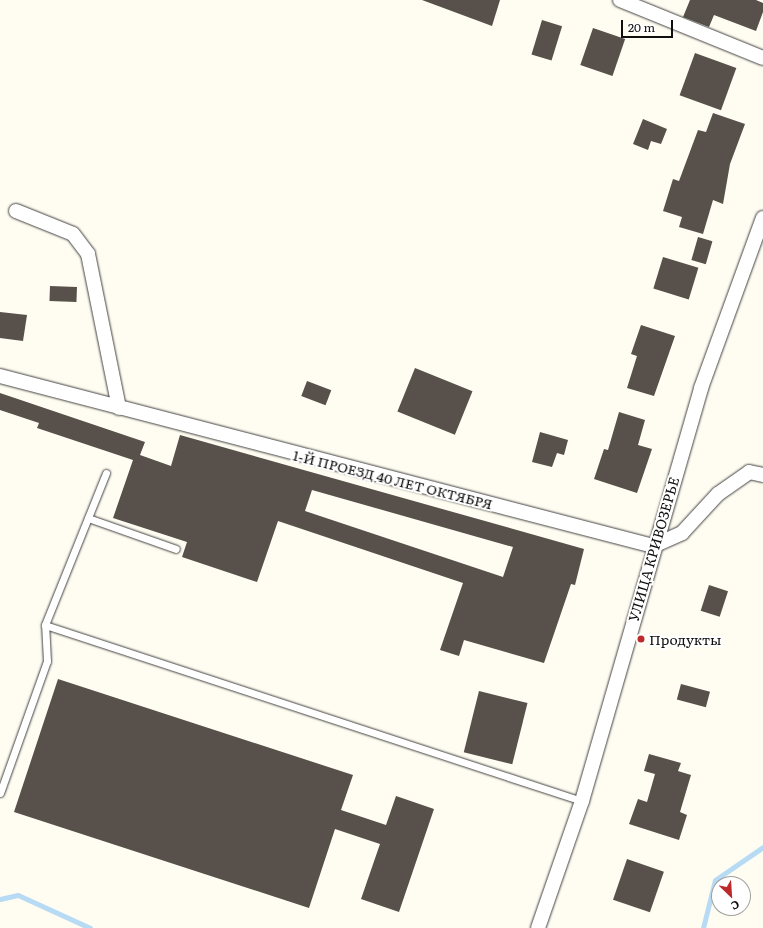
<!DOCTYPE html>
<html>
<head>
<meta charset="utf-8">
<style>
  body { margin:0 }
  #map { position:relative; width:763px; height:928px; overflow:hidden; background:#fffcf1; font-family:Literata,serif }
  div>[style] { position:absolute }
  [style*='--x'] { left:calc(var(--x)*1px); top:calc(var(--y)*1px); width:calc(var(--w)*1px); rotate:calc(var(--a)*1deg) }
  .stream>* { height:5px; margin:-2.5px; padding:0 2.5px; transform-origin:2.5px; border-radius:2.5px; background:#b7dbf5 }
  .building>* { inset:0; background:#57504b; transform-origin:0 0 }
  .roads { filter:drop-shadow(0 0 1px #424242) drop-shadow(0 0 1px #424242) }
  .service>* { height:7px; margin:-3.5px; padding:0 3.5px; transform-origin:3.5px; border-radius:3.5px; background:#fff }
  .minor>* { height:14px; margin:-7px; padding:0 7px; transform-origin:7px; border-radius:7px; background:#fff }
  .dots>* { width:11px; height:11px; translate:-50% -50%; box-sizing:border-box; border:2px solid #fff; border-radius:50% }
  span { translate:-50% -50%; white-space:nowrap; text-align:center; line-height:1.15; -webkit-text-stroke:4px #fff; paint-order:stroke }
  .street-label { font-size:14px; color:#0f0f0f }
  .poi-label { font-size:14px; color:#0f0f0f }
  .left { translate:0 -50%; text-align:left }
  .north { position:absolute; left:711px; top:876px; width:40px; height:40px; box-sizing:border-box; background:#fff; border:1px solid #9f9f9f; border-radius:50%; rotate:155deg; font-size:11px; font-weight:700; line-height:16px; text-align:center; color:#0f0f0f }
  .north::after { content:''; display:block; margin:auto; width:14px; height:18px; background:#bc2a2c; clip-path:polygon(50% 0,100% 100%,50% 72%,0 100%) }
  .scale { position:absolute; left:621px; top:20px; width:52px; height:18px; box-sizing:border-box; border:2px solid #0f0f0f; border-top:0; padding-left:5px; font-size:12px; line-height:14px; white-space:nowrap; color:#0f0f0f; -webkit-text-stroke:3px #fff; paint-order:stroke }
</style>
</head>
<body>
<div id="map">
  <div class="stream">
    <div style="--x:0;--y:899;--w:18;--a:-13"></div>
    <div style="--x:18;--y:895;--w:79;--a:24.6"></div>
    <div style="--x:703;--y:928;--w:49;--a:-76"></div>
    <div style="--x:715;--y:880;--w:58;--a:-34.5"></div>
  </div>
  <div class="building">
    <div style="clip-path:polygon(422px 0,500px 0,492px 26px)"></div>
    <div style="clip-path:polygon(690px 0,756px 0,763px 3px,763px 12px,756px 31px,714px 15px,709px 27px,683px 17px)"></div>
    <div style="left:542px;top:20px;width:21px;height:36px;rotate:17deg"></div>
    <div style="left:593px;top:28px;width:34px;height:39px;rotate:19deg"></div>
    <div style="left:695px;top:53px;width:44px;height:45px;rotate:20deg"></div>
    <div style="clip-path:polygon(713px 113px,745px 124px,730px 164px,723px 204px,713px 200px,703px 234px,679px 227px,682px 217px,663px 211px,673px 179px,679px 181px,698px 130px,706px 132px)"></div>
    <div style="clip-path:polygon(643px 119px,667px 129px,661px 144px,651px 141px,648px 150px,633px 144px)"></div>
    <div style="left:698px;top:237px;width:15px;height:24px;rotate:16deg"></div>
    <div style="left:663px;top:257px;width:37px;height:33px;rotate:17deg"></div>
    <div style="left:50px;top:286px;width:27px;height:15px;rotate:2deg"></div>
    <div style="clip-path:polygon(0 312px,27px 315px,23px 341px,0 338px)"></div>
    <div style="clip-path:polygon(641px 325px,675px 336px,654px 396px,627px 388px,637px 356px,631px 354px)"></div>
    <div style="left:415px;top:368px;width:62px;height:47px;rotate:22deg"></div>
    <div style="left:307px;top:381px;width:26px;height:16px;rotate:21deg"></div>
    <div style="clip-path:polygon(evenodd,0 393px,145px 442px,140px 455px,171px 466px,180px 435px,584px 549px,575px 585px,571px 584px,544px 663px,464px 640px,459px 656px,440px 650px,463px 583px,278px 521px,257px 582px,182px 557px,187px 542px,113px 518px,133px 460px,37px 428px,39px 423px,0 410px,0 393px,312px 490px,513px 547px,503px 577px,305px 511px,312px 490px)"></div>
    <div style="clip-path:polygon(619px 412px,645px 420px,638px 445px,652px 449px,637px 493px,594px 479px,604px 449px,608px 450px)"></div>
    <div style="clip-path:polygon(540px 432px,568px 440px,564px 455px,557px 453px,552px 467px,532px 462px)"></div>
    <div style="left:709px;top:585px;width:20px;height:27px;rotate:18deg"></div>
    <div style="clip-path:polygon(58px 679px,353px 775px,341px 810px,386px 825px,396px 796px,434px 809px,399px 912px,361px 899px,380px 844px,335px 829px,309px 908px,14px 812px)"></div>
    <div style="left:681px;top:684px;width:30px;height:16px;rotate:15deg"></div>
    <div style="left:479px;top:691px;width:50px;height:63px;rotate:14deg"></div>
    <div style="clip-path:polygon(649px 754px,681px 763px,678px 771px,691px 775px,680px 812px,687px 815px,679px 840px,629px 824px,638px 799px,647px 802px,655px 774px,644px 771px)"></div>
    <div style="left:627px;top:859px;width:39px;height:43px;rotate:19deg"></div>
  </div>
  <div class="roads">
    <div class="service">
      <div style="--x:106;--y:473;--w:164;--a:111.9"></div>
      <div style="--x:45;--y:625;--w:565;--a:18.15"></div>
      <div style="--x:88;--y:518;--w:93;--a:19.4"></div>
      <div style="--x:0;--y:793;--w:140;--a:-70.4"></div>
      <div style="--x:47;--y:661;--w:36;--a:-93"></div>
    </div>
    <div class="minor">
      <div style="--x:620;--y:0;--w:154;--a:22.1"></div>
      <div style="--x:16;--y:211;--w:61;--a:22"></div>
      <div style="--x:73;--y:234;--w:25;--a:53"></div>
      <div style="--x:88;--y:254;--w:157;--a:78.6"></div>
      <div style="--x:0;--y:376;--w:675;--a:14.59"></div>
      <div style="--x:653;--y:546;--w:32;--a:-24"></div>
      <div style="--x:682;--y:533;--w:53;--a:-47.3"></div>
      <div style="--x:718;--y:494;--w:38;--a:-35"></div>
      <div style="--x:749;--y:472;--w:14;--a:12"></div>
      <div style="--x:538;--y:928;--w:134;--a:-70.9"></div>
      <div style="--x:582;--y:801;--w:430;--a:-73.9"></div>
      <div style="--x:701;--y:388;--w:181;--a:-70"></div>
    </div>
  </div>
  <div class="dots">
    <div style="left:641px;top:639px;background:#bc2a2c"></div>
  </div>
  <div class="street-label">
    <span style="left:393px;top:479px;rotate:14deg">1-Й ПРОЕЗД 40 ЛЕТ ОКТЯБРЯ</span>
    <span style="left:653px;top:549px;rotate:-74deg">УЛИЦА КРИВОЗЕРЬЕ</span>
  </div>
  <div class="poi-label">
    <span class="left" style="left:649px;top:639px">Продукты</span>
  </div>
  <div class="north">С</div>
  <div class="scale">20 m</div>
</div>
</body>
</html>
